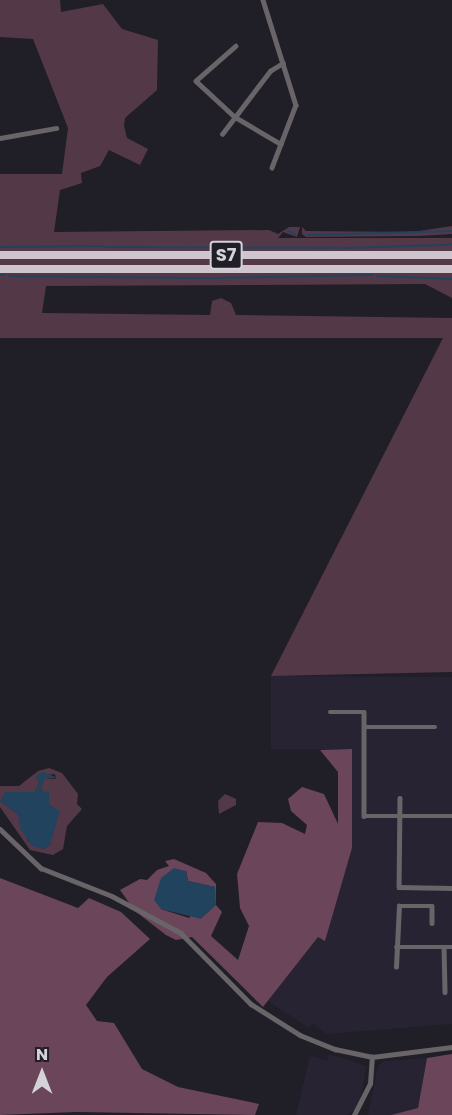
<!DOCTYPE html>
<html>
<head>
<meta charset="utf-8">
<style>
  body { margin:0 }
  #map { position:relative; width:452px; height:1115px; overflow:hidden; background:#201e27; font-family:Poppins,sans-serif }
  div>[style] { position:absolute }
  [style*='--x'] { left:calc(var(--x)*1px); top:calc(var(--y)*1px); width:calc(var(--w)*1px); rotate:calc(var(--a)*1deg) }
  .built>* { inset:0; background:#272332 }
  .green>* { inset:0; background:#533947; transform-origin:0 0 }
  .forest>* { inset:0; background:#6b455a }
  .water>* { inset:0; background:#22435e }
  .stream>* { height:1.5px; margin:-0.75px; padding:0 0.75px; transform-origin:0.75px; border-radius:0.75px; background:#22435e }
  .street>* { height:4.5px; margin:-2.25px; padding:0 2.25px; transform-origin:2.25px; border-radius:2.25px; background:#686468 }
  .highway>* { height:8px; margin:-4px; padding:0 4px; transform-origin:4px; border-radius:4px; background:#cec5cf }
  span { translate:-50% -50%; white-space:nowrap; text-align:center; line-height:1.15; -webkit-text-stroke:4.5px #201e27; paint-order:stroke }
  .shield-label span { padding:2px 4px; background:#201e27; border:2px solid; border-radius:4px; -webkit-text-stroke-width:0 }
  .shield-label { font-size:18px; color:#d4d3d9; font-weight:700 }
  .north { position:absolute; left:12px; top:1043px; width:60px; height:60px; -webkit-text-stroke:4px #201e27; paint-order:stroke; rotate:0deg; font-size:16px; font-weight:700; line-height:24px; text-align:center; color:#d4d3d9 }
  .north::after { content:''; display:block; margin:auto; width:21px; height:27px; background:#d4d3d9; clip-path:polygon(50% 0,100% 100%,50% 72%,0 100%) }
</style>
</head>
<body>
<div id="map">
  <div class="built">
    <div style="clip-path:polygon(271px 676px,452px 677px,452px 1024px,326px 1034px,313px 1023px,309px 1028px,268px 1001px,318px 936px,325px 940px,352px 749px,271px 749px)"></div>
    <div style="clip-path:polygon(329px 1054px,366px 1066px,362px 1093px,355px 1110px,346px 1115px,296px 1115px,310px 1056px,327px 1061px)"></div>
    <div style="clip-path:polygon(427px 1058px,418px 1108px,391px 1115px,368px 1115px,378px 1066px,384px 1061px)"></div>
  </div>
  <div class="green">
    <div style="clip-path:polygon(0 0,60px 0,61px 12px,103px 4px,122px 29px,158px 40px,157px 90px,125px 118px,124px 126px,127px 138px,148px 149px,140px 165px,109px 150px,100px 166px,81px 173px,82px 183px,60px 190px,54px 232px,269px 230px,278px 234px,289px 227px,300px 227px,297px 237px,283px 232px,278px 238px,452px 238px,452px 251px,0 251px,0 174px,62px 174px,68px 128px,33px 39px,0 37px)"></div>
    <div style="clip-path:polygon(452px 226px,452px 234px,419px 236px,306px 237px,302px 234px,302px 227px,306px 231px,413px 232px)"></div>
    <div style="left:0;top:258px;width:452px;height:8px"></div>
    <div style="clip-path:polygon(0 273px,452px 273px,452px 298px,425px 284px,46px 286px,42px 313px,210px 315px,212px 301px,221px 298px,231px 303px,236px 315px,452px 318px,452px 672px,271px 676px,443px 338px,0 338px)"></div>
    <div style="clip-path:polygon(evenodd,49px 768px,62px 773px,78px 794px,77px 804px,82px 809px,67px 826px,63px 849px,53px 855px,30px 850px,0 807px,0 786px,19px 786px,38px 771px,49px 768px,55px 774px,56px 779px,45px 778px,41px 787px,43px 793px,49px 793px,49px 805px,57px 810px,50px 845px,43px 849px,28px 841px,18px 814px,0 801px,35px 792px,40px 782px,36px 777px,55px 774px)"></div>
    <div style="clip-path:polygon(225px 794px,236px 799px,236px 805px,219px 814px,218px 801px)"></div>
  </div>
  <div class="forest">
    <div style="clip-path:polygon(evenodd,352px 749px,352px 848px,325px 941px,318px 937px,263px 1007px,192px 937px,176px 940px,166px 935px,135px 911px,120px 890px,140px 879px,147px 880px,157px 870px,169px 866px,165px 861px,174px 859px,206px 873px,216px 884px,216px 905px,222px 912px,211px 936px,238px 960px,249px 926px,240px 908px,237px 874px,258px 822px,282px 823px,305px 834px,307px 825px,291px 811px,288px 799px,302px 787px,324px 794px,338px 824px,338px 772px,320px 750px,352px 749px,186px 871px,188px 881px,215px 887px,189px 918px,161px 909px,186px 871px)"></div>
    <div style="clip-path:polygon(0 878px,78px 908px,89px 898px,121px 912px,150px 939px,107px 977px,86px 1005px,97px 1021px,114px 1023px,142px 1069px,178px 1087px,259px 1104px,255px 1115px,76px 1112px,0 1115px)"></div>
    <div style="clip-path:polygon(452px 1054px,452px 1115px,391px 1115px,418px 1108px,427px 1058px)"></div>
  </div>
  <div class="water">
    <div style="clip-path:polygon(43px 772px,58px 778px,46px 778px,41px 787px,43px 793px,49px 790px,49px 805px,60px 811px,50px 845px,43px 849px,32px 846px,20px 828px,18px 814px,0 801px,5px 792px,35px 792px,40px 782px,35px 777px)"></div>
    <div style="clip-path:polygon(174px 868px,186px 871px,188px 881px,215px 887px,216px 905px,201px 919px,161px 909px,154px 900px,161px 878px)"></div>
  </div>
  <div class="stream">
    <div style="--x:289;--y:231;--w:8;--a:30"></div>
    <div style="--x:307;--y:235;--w:145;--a:-1.6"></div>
    <div style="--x:444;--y:245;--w:8;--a:-7"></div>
    <div style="--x:0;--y:247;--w:103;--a:-0.6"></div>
    <div style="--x:105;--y:247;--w:236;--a:0.2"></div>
    <div style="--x:344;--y:248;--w:98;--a:-1.8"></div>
    <div style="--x:0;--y:275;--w:5;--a:0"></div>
    <div style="--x:9;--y:276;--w:208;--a:0.6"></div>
    <div style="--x:217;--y:278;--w:156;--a:-1.1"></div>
    <div style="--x:377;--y:276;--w:75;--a:2.3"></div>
  </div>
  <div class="street">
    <div style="--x:263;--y:0;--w:110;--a:72.6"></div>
    <div style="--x:296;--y:105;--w:67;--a:110.9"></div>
    <div style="--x:236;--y:46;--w:53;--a:138.8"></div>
    <div style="--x:196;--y:81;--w:53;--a:42.7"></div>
    <div style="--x:235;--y:117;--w:53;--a:30.4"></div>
    <div style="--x:222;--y:134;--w:79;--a:-52.7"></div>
    <div style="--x:270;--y:71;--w:15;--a:-32"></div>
    <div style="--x:0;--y:138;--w:57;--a:-10.1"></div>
    <div style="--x:330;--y:712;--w:34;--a:0"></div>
    <div style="--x:364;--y:712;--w:104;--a:90"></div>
    <div style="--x:364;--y:816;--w:88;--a:0"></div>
    <div style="--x:364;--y:727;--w:71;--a:0"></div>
    <div style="--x:400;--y:798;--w:89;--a:90.6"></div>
    <div style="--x:399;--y:887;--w:53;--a:1.1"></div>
    <div style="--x:0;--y:829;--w:57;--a:43.6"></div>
    <div style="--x:41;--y:868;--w:76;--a:21.5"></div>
    <div style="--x:112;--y:896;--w:78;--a:28.2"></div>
    <div style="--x:181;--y:933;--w:100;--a:45.4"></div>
    <div style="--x:251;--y:1004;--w:58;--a:32.3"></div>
    <div style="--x:300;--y:1035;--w:38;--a:22"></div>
    <div style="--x:335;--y:1049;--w:38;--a:12"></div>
    <div style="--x:372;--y:1057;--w:81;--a:-7.1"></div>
    <div style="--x:396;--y:947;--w:56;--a:0"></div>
    <div style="--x:444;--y:947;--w:45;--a:88.7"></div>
    <div style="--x:396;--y:967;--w:61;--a:-87.2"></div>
    <div style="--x:399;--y:906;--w:33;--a:0"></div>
    <div style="--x:432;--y:906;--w:17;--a:90"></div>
    <div style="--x:354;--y:1115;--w:35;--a:-63"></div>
    <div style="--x:370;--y:1084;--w:27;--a:-86"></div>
  </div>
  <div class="highway">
    <div style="--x:0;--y:255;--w:452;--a:0"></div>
    <div style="--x:0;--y:269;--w:452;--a:0"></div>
  </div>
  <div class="shield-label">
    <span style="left:226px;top:255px">S7</span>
  </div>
  <div class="north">N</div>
</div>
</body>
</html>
